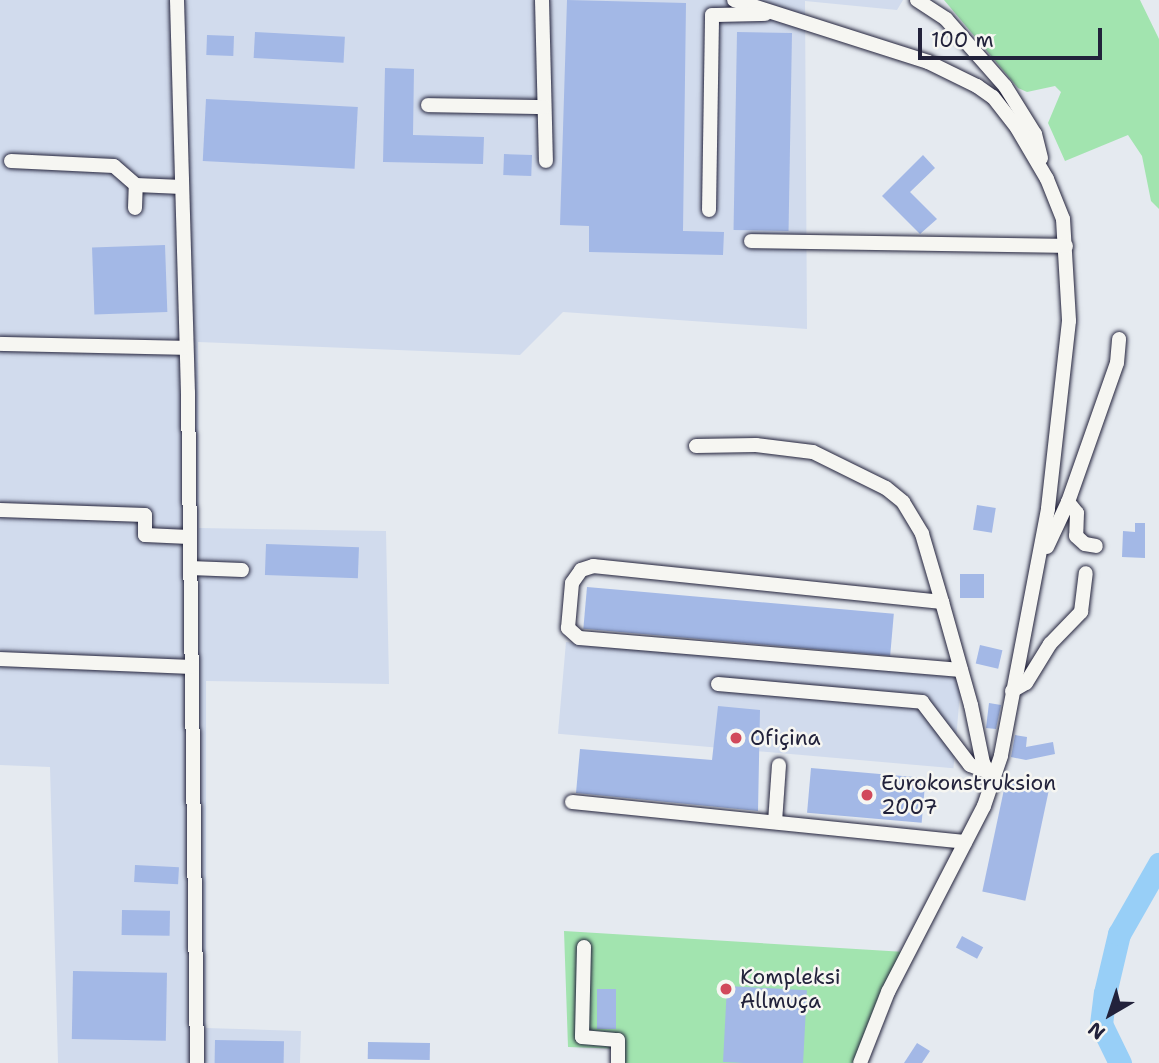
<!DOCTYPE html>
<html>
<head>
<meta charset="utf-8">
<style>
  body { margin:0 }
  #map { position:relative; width:1159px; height:1063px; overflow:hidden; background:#e5eaf0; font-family:"Shantell Sans",sans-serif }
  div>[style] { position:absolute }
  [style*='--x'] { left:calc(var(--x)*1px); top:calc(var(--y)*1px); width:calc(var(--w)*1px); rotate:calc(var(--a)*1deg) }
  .built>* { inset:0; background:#d1dbed; transform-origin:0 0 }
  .green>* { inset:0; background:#a2e4af }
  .river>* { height:23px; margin:-11.5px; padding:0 11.5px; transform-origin:11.5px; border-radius:11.5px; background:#98cff7 }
  .building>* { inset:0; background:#a3b8e6; transform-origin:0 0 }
  .roads { filter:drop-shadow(0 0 2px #22223b) drop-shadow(0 0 2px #22223b) }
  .minor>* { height:14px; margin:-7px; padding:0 7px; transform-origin:7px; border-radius:7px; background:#f6f6f2 }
  .dots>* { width:19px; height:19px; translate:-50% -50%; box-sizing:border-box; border:4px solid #f6f6f2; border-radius:50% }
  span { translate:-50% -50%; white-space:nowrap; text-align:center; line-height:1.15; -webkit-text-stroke:5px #f6f6f2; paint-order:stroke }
  .poi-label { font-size:21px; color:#22223b }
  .left { translate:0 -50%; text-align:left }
  .north { position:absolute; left:1075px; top:979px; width:70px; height:70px; -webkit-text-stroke:5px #f6f6f2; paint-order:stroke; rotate:219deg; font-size:19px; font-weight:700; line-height:28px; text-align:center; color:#22223b }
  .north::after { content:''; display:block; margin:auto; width:24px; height:32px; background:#22223b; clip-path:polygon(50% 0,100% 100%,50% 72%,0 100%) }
  .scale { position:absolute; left:918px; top:28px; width:184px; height:32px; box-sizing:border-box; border:4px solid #22223b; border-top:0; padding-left:9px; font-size:21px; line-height:24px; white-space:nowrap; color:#22223b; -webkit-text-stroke:5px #f6f6f2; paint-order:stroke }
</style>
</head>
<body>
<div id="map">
  <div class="built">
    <div style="clip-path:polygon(0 0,903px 0,897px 10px,805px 1px,807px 329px,563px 312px,520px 355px,198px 342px,199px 528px,386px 531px,389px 684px,206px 681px,206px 1028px,301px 1031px,300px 1063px,58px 1063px,50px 767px,0 765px)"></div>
    <div style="left:566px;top:642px;width:397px;height:92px;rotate:5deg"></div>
  </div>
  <div class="green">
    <div style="clip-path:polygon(944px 0,1140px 0,1159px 39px,1159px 209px,1151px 201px,1142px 156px,1128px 135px,1065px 161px,1048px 123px,1061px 92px,1055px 86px,1027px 92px,1018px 88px)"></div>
    <div style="clip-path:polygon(564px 931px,905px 952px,856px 1063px,622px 1063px,622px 1049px,568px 1047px)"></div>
  </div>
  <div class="river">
    <div style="--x:1120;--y:1063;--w:43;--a:-116"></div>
    <div style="--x:1101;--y:1024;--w:31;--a:-83"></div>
    <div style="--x:1105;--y:993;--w:61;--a:-76.7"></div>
    <div style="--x:1119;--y:934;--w:81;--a:-60.3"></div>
  </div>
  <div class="building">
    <div style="clip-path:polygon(567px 0,686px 3px,683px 231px,724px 232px,723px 255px,589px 252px,589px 226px,560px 225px)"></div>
    <div style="left:255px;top:32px;width:90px;height:26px;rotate:3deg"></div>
    <div style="left:737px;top:32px;width:55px;height:198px;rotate:1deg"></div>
    <div style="left:207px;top:35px;width:27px;height:20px;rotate:2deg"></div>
    <div style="clip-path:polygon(385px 68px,414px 69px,413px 135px,484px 137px,483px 164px,383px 162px)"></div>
    <div style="left:206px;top:99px;width:152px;height:62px;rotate:3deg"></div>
    <div style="left:504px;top:154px;width:28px;height:21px;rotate:2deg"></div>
    <div style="clip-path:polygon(923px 155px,935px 168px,910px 192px,937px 219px,920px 234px,882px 196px)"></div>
    <div style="left:165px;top:245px;width:67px;height:73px;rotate:88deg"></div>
    <div style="left:977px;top:505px;width:19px;height:25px;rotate:9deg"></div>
    <div style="clip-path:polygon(1135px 523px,1145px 523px,1145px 558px,1122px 557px,1123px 531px,1135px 532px)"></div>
    <div style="left:266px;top:544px;width:93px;height:31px;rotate:2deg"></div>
    <div style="left:960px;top:574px;width:24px;height:24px"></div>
    <div style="left:587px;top:587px;width:308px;height:42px;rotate:5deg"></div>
    <div style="left:980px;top:645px;width:23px;height:19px;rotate:13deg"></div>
    <div style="clip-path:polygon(989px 703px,1001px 705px,996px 729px,986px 728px)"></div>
    <div style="clip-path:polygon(718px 706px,760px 710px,758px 811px,576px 793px,580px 749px,712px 760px)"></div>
    <div style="clip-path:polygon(1015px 735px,1027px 737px,1026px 747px,1053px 742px,1055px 754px,1026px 760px,1011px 757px)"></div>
    <div style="left:811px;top:768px;width:115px;height:45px;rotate:5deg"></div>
    <div style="left:1006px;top:780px;width:44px;height:114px;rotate:12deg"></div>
    <div style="left:135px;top:865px;width:44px;height:17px;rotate:3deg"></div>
    <div style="left:122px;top:910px;width:48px;height:25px;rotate:1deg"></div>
    <div style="left:962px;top:936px;width:24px;height:13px;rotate:28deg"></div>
    <div style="left:73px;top:971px;width:94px;height:68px;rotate:1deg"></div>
    <div style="left:727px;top:986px;width:80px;height:76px;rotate:3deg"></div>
    <div style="left:597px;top:989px;width:19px;height:40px"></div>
    <div style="left:215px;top:1040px;width:69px;height:23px;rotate:1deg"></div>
    <div style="left:368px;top:1042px;width:62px;height:17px;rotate:1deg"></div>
    <div style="clip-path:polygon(917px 1043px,930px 1051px,922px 1063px,904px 1063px)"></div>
  </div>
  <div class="roads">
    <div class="minor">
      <div style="--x:177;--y:0;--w:393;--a:88.4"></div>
      <div style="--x:188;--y:393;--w:670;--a:89.23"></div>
      <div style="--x:542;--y:0;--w:161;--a:88.6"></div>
      <div style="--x:734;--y:0;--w:204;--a:17.7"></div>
      <div style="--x:928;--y:62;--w:55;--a:26.1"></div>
      <div style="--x:977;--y:86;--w:19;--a:35"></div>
      <div style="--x:993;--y:97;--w:39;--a:52"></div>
      <div style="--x:1017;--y:128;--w:59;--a:59.5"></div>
      <div style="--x:1047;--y:179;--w:43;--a:68.2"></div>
      <div style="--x:1063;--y:219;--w:102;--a:86.6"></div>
      <div style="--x:1069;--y:321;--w:189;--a:96.4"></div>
      <div style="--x:1048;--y:509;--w:251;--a:100.8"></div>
      <div style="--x:1001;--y:756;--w:53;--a:108.8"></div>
      <div style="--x:984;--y:806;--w:209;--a:117.3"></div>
      <div style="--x:888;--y:992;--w:76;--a:111.5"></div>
      <div style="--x:917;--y:0;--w:35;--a:33"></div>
      <div style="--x:946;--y:19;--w:89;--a:48.6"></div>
      <div style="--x:1005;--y:86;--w:57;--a:58"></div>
      <div style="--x:1035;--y:134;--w:25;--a:76"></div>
      <div style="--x:428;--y:105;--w:116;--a:1"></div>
      <div style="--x:11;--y:161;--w:103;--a:2.8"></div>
      <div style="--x:114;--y:166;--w:29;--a:41"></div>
      <div style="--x:135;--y:208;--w:23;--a:-88"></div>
      <div style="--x:136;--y:185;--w:46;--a:2.5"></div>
      <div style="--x:709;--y:210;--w:195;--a:-89.1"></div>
      <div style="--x:712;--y:15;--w:53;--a:-1.1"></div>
      <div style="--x:751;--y:241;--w:315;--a:0.9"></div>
      <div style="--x:0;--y:344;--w:185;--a:1.2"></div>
      <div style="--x:696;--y:446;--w:60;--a:-1"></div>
      <div style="--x:756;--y:445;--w:57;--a:7"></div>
      <div style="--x:813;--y:452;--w:81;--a:26.3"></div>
      <div style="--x:886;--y:488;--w:22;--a:39"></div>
      <div style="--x:903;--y:502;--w:37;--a:59"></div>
      <div style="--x:922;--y:534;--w:71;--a:73.6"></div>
      <div style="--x:1068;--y:502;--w:14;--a:51"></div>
      <div style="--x:1077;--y:513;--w:23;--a:92"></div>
      <div style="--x:1076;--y:536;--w:12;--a:42"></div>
      <div style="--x:1085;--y:544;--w:11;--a:10"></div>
      <div style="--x:0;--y:510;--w:145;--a:2"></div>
      <div style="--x:145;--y:515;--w:20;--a:90"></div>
      <div style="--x:145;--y:535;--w:44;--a:2.6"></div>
      <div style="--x:1047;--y:547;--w:50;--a:-65"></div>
      <div style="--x:1068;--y:502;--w:147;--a:-70.6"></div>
      <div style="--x:1117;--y:363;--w:24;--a:-85"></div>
      <div style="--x:190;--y:568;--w:52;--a:2.2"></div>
      <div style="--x:0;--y:659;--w:191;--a:2.4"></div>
      <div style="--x:961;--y:670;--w:383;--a:-175.2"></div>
      <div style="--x:579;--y:638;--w:15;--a:-138"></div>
      <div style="--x:568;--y:628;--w:45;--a:-84.9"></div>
      <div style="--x:572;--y:583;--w:16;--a:-55"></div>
      <div style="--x:581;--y:570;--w:13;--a:-18"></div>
      <div style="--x:593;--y:566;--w:351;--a:5.9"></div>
      <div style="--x:942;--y:602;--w:107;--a:74.3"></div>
      <div style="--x:971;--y:705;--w:59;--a:78.3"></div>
      <div style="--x:983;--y:763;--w:22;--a:60"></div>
      <div style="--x:718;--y:684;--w:205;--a:5"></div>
      <div style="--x:922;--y:702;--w:79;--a:52.7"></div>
      <div style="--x:970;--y:765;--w:19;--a:21"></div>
      <div style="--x:1012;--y:691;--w:16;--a:-30"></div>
      <div style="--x:1026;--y:683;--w:46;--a:-58.4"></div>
      <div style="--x:1050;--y:644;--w:45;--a:-45.9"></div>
      <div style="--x:1081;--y:612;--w:39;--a:-83"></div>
      <div style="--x:572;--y:802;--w:395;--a:5.8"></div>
      <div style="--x:775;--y:822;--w:57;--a:-86"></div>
      <div style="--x:584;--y:947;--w:90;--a:91.3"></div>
      <div style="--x:582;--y:1037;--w:36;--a:5"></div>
      <div style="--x:618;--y:1040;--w:23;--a:90"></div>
    </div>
  </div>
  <div class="dots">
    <div style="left:736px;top:738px;background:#d1495b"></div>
    <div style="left:867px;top:795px;background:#d1495b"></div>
    <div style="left:726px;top:989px;background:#d1495b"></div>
  </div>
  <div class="poi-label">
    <span class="left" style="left:750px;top:738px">Ofiçina</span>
    <span class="left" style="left:881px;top:795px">Eurokonstruksion<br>2007</span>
    <span class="left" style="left:740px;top:989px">Kompleksi<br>Allmuça</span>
  </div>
  <div class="north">N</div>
  <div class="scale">100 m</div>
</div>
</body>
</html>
